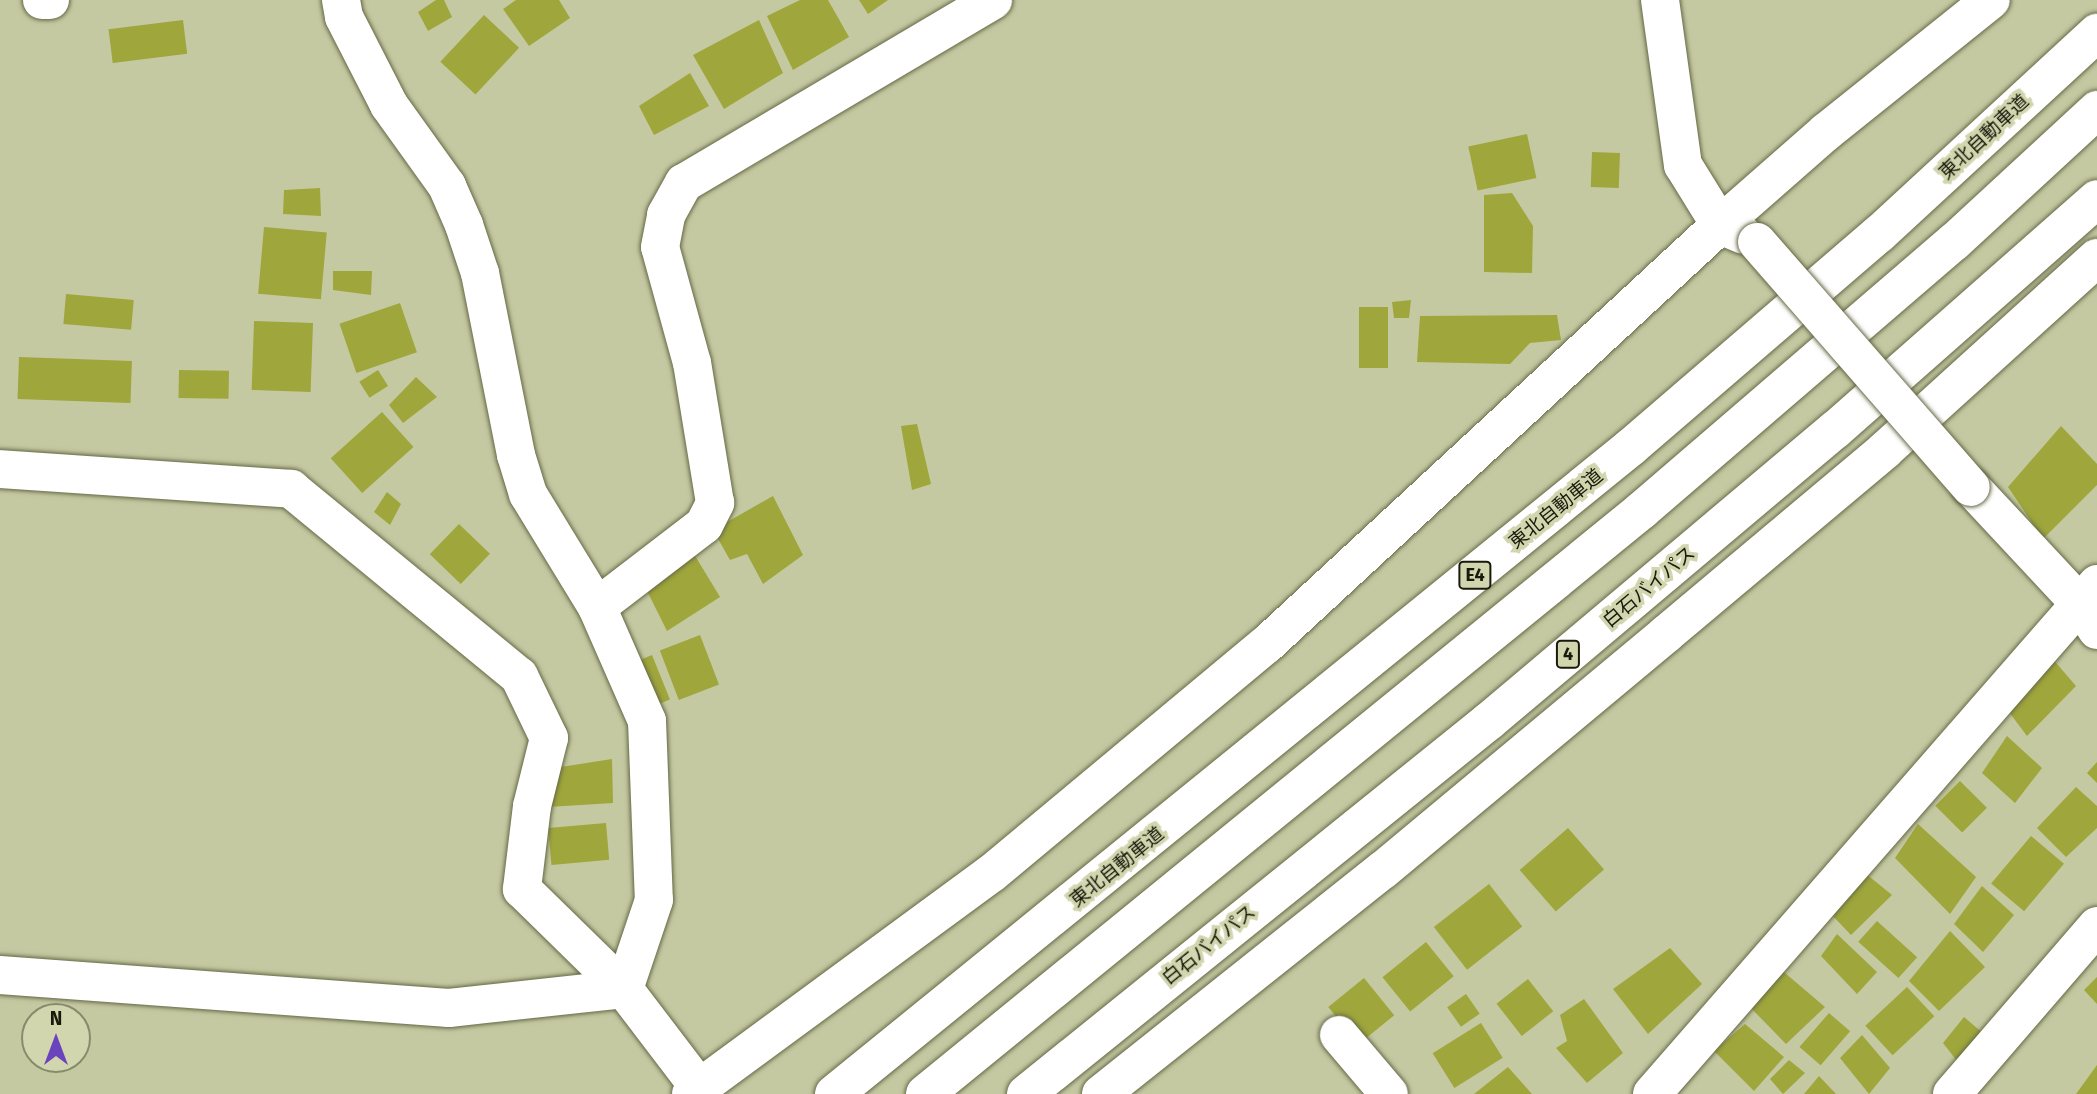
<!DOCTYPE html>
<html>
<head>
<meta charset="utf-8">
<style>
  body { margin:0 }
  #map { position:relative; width:2097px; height:1094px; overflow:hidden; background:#c4c9a2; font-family:"Fira Sans","Noto Sans JP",sans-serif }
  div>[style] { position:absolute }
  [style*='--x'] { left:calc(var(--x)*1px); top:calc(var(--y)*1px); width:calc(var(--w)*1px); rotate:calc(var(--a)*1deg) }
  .building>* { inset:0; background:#9fa63b; transform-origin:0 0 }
  .roads { filter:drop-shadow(0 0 2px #666946) drop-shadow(0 0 2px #666946) }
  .minor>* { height:38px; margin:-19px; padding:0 19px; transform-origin:19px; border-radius:19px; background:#fff }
  .highway>* { height:38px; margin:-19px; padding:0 19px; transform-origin:19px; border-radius:19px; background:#fff }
  .bridges { filter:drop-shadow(0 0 2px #666946) drop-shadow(0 0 2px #666946) }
  .minor-bridge>* { height:38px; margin:-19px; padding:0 19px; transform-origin:19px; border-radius:19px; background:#fff }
  span { translate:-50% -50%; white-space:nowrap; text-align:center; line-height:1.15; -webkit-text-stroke:7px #d1d6ae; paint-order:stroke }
  .shield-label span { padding:2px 5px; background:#d1d6ae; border:2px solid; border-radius:5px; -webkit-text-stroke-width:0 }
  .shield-label { font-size:18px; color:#191a0c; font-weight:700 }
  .street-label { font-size:19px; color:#191a0c }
  .north { position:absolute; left:21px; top:1003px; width:70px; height:70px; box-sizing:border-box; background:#d1d6ae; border:2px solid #878b6d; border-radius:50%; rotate:0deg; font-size:19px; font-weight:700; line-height:28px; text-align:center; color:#191a0c }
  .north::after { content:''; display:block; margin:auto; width:24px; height:32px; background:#6944bc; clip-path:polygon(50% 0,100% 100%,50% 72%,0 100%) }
</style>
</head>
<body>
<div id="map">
  <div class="building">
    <div style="clip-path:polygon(436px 0,444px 0,452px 17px,428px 31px,418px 12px)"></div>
    <div style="clip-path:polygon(516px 0,559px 0,570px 18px,529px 46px,503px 9px)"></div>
    <div style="clip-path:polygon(800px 0,828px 0,849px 37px,793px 70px,767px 16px)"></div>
    <div style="clip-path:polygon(859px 0,888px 0,868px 14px)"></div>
    <div style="left:484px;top:15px;width:48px;height:64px;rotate:43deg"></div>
    <div style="left:183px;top:20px;width:34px;height:75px;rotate:83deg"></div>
    <div style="clip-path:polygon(759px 20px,783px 73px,724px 109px,693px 55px)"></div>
    <div style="clip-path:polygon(690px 73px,709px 106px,654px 135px,639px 106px)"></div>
    <div style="left:1527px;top:134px;width:45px;height:60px;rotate:78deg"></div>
    <div style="left:1592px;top:152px;width:28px;height:35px;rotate:2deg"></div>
    <div style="clip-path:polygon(320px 188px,321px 216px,283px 214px,284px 190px)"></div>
    <div style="clip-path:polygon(1512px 193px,1533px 226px,1532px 273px,1484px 272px,1484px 195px)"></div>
    <div style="left:264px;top:227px;width:63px;height:67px;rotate:5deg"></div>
    <div style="clip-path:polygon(333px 271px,372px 271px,371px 295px,333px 290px)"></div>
    <div style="left:66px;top:294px;width:68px;height:30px;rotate:5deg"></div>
    <div style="clip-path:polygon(1411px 300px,1409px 318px,1394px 318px,1392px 302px)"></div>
    <div style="left:400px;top:303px;width:52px;height:64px;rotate:71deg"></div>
    <div style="left:1359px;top:307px;width:29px;height:61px"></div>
    <div style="clip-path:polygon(1557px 315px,1561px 340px,1530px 343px,1510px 364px,1417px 362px,1420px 316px)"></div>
    <div style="left:313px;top:323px;width:69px;height:59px;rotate:92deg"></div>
    <div style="left:19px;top:357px;width:113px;height:42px;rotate:2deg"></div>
    <div style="left:179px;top:370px;width:50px;height:28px;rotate:1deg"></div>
    <div style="left:378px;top:370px;width:19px;height:22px;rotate:58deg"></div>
    <div style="clip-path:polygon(416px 377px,437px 397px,403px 423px,389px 405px)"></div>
    <div style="left:382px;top:412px;width:47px;height:69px;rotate:48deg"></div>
    <div style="clip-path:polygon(917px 424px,931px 484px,912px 490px,901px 426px)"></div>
    <div style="clip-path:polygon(2061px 426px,2097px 464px,2097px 485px,2043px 539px,2008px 487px)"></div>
    <div style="clip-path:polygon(387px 492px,401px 504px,390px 525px,374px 512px)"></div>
    <div style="clip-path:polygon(773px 496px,803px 555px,763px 584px,747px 554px,730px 560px,713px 530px)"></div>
    <div style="left:459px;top:524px;width:43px;height:42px;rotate:44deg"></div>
    <div style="clip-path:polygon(694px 554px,720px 597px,667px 631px,646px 589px)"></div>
    <div style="left:700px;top:635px;width:53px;height:43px;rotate:69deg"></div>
    <div style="left:652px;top:655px;width:48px;height:22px;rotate:68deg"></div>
    <div style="clip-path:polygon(2051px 657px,2076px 686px,2027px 736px,2006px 708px)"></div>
    <div style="clip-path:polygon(2007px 736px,2042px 768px,2015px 803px,1982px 773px)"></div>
    <div style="clip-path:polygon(612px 759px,613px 803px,548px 807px,548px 769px)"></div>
    <div style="clip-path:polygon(2097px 762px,2097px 783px,2087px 773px)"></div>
    <div style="left:1960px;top:781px;width:38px;height:35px;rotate:45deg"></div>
    <div style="clip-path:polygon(2076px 787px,2097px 806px,2097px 828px,2066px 857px,2037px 828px)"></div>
    <div style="left:606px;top:823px;width:37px;height:58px;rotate:85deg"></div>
    <div style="clip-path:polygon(1918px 824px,1976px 877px,1950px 914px,1895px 858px)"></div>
    <div style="left:1568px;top:828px;width:55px;height:64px;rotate:49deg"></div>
    <div style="left:2031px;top:836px;width:43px;height:62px;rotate:40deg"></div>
    <div style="clip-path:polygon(1865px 873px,1892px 895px,1851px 935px,1829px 912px)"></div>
    <div style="left:1489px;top:884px;width:54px;height:70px;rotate:52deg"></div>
    <div style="clip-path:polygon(1982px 886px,2014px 915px,1983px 952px,1954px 924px)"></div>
    <div style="left:1877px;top:921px;width:54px;height:28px;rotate:42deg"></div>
    <div style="clip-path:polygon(1950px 931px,1985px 967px,1939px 1011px,1909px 981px)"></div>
    <div style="clip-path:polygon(1837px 934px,1877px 972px,1857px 994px,1821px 956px)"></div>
    <div style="left:1426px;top:942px;width:44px;height:56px;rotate:51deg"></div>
    <div style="clip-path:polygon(1670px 948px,1702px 984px,1648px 1034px,1613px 989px)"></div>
    <div style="clip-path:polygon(1778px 967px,1825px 1007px,1786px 1044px,1747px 1004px)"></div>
    <div style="clip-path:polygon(2097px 977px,2097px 1004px,2084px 990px)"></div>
    <div style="left:1364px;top:978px;width:48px;height:46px;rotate:51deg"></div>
    <div style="left:1528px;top:979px;width:41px;height:40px;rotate:52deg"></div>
    <div style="left:1907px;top:987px;width:40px;height:57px;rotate:47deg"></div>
    <div style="left:1466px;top:994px;width:24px;height:23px;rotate:55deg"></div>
    <div style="clip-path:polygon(1584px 999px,1623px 1053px,1587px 1083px,1556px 1048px,1567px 1041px,1560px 1015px)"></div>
    <div style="left:1829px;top:1013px;width:28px;height:45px;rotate:41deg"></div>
    <div style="clip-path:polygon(1964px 1017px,1985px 1035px,1957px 1061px,1943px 1043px)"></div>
    <div style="left:1481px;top:1023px;width:41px;height:57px;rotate:58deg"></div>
    <div style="clip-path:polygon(1745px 1024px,1784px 1057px,1754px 1091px,1714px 1051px)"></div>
    <div style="clip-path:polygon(1862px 1035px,1890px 1068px,1869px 1094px,1840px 1058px)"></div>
    <div style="clip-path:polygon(1789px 1060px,1805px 1073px,1783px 1094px,1770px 1079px)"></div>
    <div style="clip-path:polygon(2097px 1065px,2097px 1094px,2076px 1094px)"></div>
    <div style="clip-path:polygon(1508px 1067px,1532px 1094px,1474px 1094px)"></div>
    <div style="clip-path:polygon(1819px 1076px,1836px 1094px,1804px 1094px)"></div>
  </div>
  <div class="roads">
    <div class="minor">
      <div style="--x:42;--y:0;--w:8;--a:0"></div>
      <div style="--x:341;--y:0;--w:17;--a:80"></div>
      <div style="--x:344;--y:17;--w:99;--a:62.9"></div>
      <div style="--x:389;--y:105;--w:100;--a:54.4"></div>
      <div style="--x:447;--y:186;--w:43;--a:66.4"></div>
      <div style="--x:464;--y:225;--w:51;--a:71.6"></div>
      <div style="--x:480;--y:273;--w:186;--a:78.8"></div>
      <div style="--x:516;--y:455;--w:41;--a:72.9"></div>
      <div style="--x:528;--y:494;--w:132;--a:58.6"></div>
      <div style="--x:597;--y:607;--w:124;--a:66.3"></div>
      <div style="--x:647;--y:721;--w:179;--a:87.8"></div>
      <div style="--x:654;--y:900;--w:94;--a:108.6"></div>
      <div style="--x:1660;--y:0;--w:167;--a:82.1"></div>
      <div style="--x:1683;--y:165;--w:70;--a:58.3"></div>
      <div style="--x:1720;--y:225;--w:25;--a:23"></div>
      <div style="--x:0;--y:469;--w:292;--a:3.9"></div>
      <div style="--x:291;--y:489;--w:295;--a:39.4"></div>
      <div style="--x:519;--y:676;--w:69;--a:64.2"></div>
      <div style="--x:549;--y:738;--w:70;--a:104"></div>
      <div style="--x:532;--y:806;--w:84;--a:96.9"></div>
      <div style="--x:522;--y:889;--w:143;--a:44.4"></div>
      <div style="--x:624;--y:989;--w:132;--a:52.7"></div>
      <div style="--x:1971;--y:487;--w:160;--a:47"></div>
      <div style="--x:2080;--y:604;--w:31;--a:57"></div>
      <div style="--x:597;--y:607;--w:135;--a:-37.5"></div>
      <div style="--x:704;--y:525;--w:25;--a:-63"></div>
      <div style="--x:715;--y:503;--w:142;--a:-99.3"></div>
      <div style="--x:692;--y:363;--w:120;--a:-105.4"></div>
      <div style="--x:660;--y:247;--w:33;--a:-79"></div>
      <div style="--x:666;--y:215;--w:37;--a:-61"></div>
      <div style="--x:684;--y:183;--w:359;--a:-30.6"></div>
      <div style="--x:0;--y:975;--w:450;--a:4.2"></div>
      <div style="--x:449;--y:1008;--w:176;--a:-6.2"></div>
      <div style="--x:1339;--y:1035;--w:77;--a:49.7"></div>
      <div style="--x:691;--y:1094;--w:373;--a:-36.3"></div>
      <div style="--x:992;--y:873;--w:356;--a:-39.8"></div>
      <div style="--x:1266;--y:645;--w:618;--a:-42.77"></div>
      <div style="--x:1720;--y:225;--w:141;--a:-41.3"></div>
      <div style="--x:1826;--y:132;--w:211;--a:-38.7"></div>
      <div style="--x:1652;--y:1094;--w:677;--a:-48.89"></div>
      <div style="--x:1952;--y:1094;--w:222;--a:-49.2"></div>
    </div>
    <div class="highway">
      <div style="--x:834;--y:1094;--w:1027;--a:-39.07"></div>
      <div style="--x:1631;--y:447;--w:327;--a:-40.7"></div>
      <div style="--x:1879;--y:234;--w:297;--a:-42.7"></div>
      <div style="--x:925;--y:1094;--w:925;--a:-39.16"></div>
      <div style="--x:1642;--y:510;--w:411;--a:-40.7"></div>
      <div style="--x:1954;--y:242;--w:195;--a:-42.7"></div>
      <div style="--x:1026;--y:1094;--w:595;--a:-38.86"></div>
      <div style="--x:1489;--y:721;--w:452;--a:-40.1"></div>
      <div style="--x:1835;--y:430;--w:349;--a:-41.4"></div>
      <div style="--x:1101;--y:1094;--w:360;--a:-38.5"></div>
      <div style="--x:1383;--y:870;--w:368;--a:-39.8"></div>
      <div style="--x:1666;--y:634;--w:286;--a:-40"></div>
      <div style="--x:1885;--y:450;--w:286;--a:-42.2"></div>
    </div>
  </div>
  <div class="bridges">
    <div class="minor-bridge">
      <div style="--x:1757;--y:242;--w:325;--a:48.9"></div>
    </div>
  </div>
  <div class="shield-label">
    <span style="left:1475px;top:575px">E4</span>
    <span style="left:1568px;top:654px">4</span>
  </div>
  <div class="street-label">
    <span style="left:1984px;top:137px;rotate:-43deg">東北自動車道</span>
    <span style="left:1556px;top:509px;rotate:-39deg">東北自動車道</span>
    <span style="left:1649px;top:587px;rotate:-40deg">白石バイパス</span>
    <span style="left:1117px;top:867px;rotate:-39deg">東北自動車道</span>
    <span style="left:1209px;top:945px;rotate:-39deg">白石バイパス</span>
  </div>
  <div class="north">N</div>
</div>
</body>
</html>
